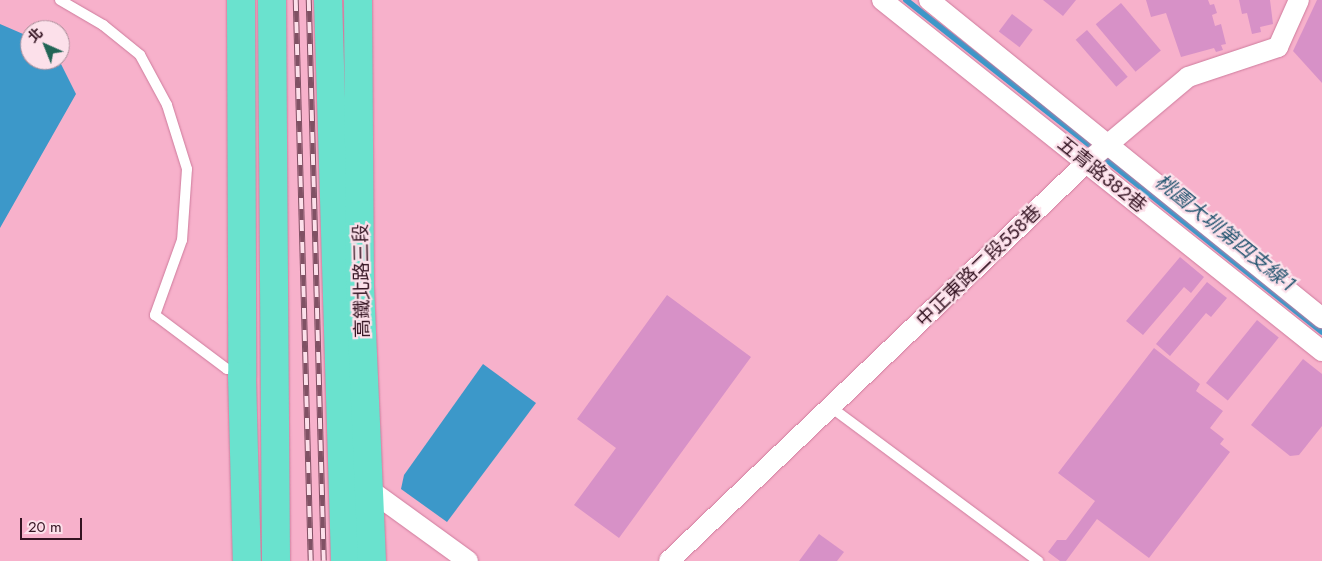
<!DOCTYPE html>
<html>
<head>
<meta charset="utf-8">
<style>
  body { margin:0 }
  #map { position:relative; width:1322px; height:561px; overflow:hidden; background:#f7b1cb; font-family:Jost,"Noto Sans TC",sans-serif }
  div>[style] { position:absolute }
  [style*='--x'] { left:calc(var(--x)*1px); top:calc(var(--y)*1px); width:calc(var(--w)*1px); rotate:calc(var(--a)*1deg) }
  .water>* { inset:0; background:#3c98c9 }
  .stream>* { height:6px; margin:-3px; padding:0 3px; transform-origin:3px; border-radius:3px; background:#3c98c9 }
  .building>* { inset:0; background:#d791c7; transform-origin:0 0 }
  .roads { filter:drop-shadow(0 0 1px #ce7b9c) drop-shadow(0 0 1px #ce7b9c) }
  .service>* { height:10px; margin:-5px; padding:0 5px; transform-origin:5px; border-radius:5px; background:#fff }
  .minor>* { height:20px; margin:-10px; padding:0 10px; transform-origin:10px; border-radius:10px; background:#fff }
  .primary>* { height:28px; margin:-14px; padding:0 14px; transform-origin:14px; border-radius:14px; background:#6ae2ce }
  .rail>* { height:5.5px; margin-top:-2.75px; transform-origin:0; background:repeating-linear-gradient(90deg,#fce0ea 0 11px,#805164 0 22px); box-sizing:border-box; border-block:1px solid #805164 }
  span { translate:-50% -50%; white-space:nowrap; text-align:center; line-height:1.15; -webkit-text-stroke:4.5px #fce0ea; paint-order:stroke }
  .street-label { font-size:19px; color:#341422 }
  .water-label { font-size:20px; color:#275772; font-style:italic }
  .north { position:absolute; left:20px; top:20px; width:50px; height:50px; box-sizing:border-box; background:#fce0ea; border:1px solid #ac8e9a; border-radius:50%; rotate:316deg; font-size:14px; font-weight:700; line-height:20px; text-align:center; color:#341422 }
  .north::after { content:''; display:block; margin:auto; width:18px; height:22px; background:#226556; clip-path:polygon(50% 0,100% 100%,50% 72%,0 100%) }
  .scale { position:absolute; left:20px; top:518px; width:62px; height:22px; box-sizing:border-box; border:2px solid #341422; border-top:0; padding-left:6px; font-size:15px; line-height:18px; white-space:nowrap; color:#341422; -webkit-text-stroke:4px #fce0ea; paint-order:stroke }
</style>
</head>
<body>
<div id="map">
  <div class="water">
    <div style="clip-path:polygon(0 24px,30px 37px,30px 60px,59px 60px,76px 94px,0 228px)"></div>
    <div style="clip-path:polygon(483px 364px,536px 403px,447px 522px,401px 489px,404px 475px)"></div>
  </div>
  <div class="stream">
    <div style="--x:906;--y:0;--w:236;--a:38.3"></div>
    <div style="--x:1108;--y:161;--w:274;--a:38.6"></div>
  </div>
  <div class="building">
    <div style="clip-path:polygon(1043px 0,1076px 0,1063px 16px)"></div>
    <div style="clip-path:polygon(1146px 0,1208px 0,1210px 5px,1214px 4px,1217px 13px,1212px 15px,1215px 26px,1221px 24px,1226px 44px,1221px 45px,1223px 50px,1216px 52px,1214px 48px,1181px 57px,1166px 13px,1151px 17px)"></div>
    <div style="clip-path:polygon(1239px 0,1270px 0,1273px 24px,1260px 27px,1261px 32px,1252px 34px,1247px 13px,1242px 14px)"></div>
    <div style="clip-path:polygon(1317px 0,1322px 0,1322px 83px,1293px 51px)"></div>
    <div style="left:1121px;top:3px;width:62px;height:33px;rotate:50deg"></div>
    <div style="left:1012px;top:14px;width:26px;height:22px;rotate:37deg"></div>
    <div style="left:1087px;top:30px;width:62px;height:15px;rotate:49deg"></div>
    <div style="clip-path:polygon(1180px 257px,1204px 277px,1191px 293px,1184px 287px,1143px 335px,1126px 321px)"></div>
    <div style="clip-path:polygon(1207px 282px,1227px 298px,1211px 317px,1206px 313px,1170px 356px,1156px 344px)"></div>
    <div style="clip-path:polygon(667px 295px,751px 357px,619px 538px,574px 505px,616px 448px,577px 419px)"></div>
    <div style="left:1257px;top:320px;width:28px;height:81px;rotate:39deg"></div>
    <div style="clip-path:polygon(1154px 348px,1200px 384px,1196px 391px,1223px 411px,1210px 428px,1224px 439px,1220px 444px,1230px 452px,1149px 558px,1097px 519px,1066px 561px,1060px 561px,1048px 552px,1057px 540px,1066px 540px,1095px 501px,1058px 473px)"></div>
    <div style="clip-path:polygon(1303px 359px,1322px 374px,1322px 426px,1299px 455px,1290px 456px,1251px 425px)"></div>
    <div style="clip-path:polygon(819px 534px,844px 552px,837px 561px,799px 561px)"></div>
  </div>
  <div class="roads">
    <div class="service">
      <div style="--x:60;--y:0;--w:50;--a:30.2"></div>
      <div style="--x:103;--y:25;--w:48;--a:39"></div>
      <div style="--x:140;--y:55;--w:57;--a:61.6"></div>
      <div style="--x:167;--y:105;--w:67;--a:72.6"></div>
      <div style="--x:187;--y:169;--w:71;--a:94"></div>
      <div style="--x:182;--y:240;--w:80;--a:109.8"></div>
      <div style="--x:155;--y:315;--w:90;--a:36.9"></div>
      <div style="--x:227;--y:369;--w:14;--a:0"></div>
      <div style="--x:832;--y:408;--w:257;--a:36.6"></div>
    </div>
    <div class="minor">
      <div style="--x:882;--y:0;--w:563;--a:38.58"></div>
      <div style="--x:929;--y:0;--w:506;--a:38.98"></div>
      <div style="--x:370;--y:490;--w:121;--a:35.9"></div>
      <div style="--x:669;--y:561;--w:576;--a:-43.66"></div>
      <div style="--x:1086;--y:163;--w:133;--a:-40.1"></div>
      <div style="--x:1188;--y:77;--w:95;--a:-18.4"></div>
      <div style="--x:1278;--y:47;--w:51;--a:-65.9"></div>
    </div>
    <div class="primary">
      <div style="--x:241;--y:0;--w:376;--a:89.8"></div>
      <div style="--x:242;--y:376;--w:185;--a:88.5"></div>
      <div style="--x:272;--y:0;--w:561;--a:89.59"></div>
      <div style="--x:328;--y:0;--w:561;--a:88.26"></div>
      <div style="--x:358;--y:0;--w:286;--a:89.6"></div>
      <div style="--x:360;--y:286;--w:275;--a:87.5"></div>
    </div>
  </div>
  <div class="rail">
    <div style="--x:296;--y:0;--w:561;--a:88.47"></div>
    <div style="--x:309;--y:0;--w:561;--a:88.47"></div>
  </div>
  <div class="street-label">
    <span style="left:1102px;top:175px;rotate:39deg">五青路382巷</span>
    <span style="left:979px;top:266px;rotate:-44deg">中正東路二段558巷</span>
    <span style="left:362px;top:281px;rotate:-91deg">高鐵北路三段</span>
  </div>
  <div class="water-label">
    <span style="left:1225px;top:233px;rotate:39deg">桃園大圳第四支線-1</span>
  </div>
  <div class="north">北</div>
  <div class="scale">20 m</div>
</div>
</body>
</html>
